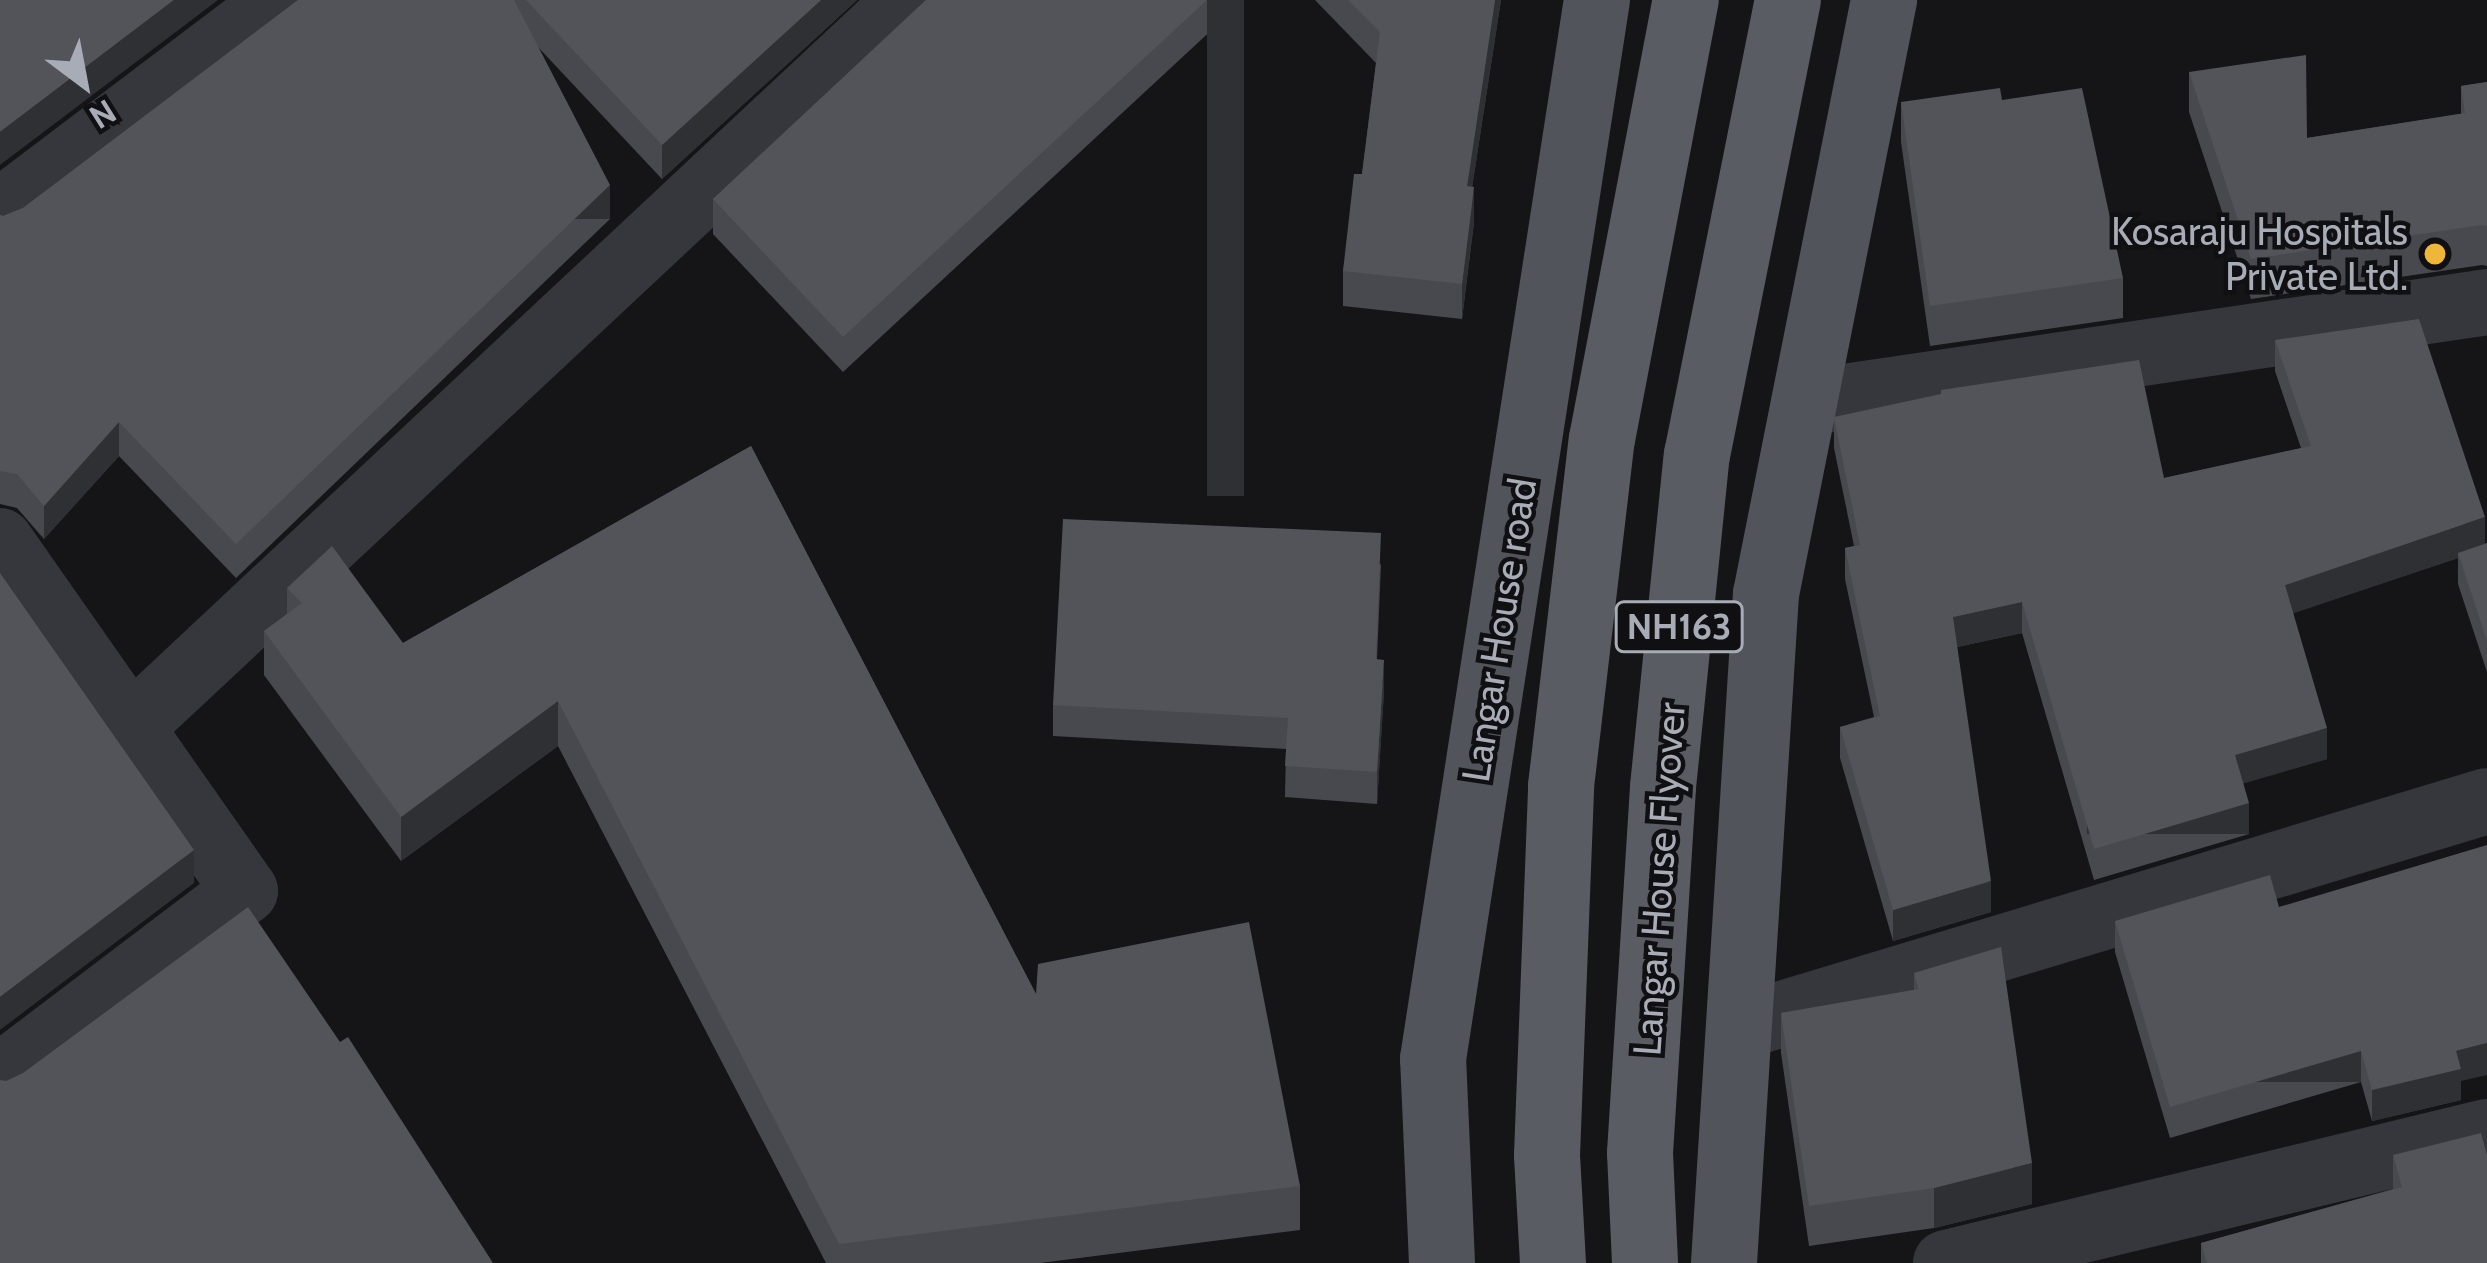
<!DOCTYPE html>
<html>
<head>
<meta charset="utf-8">
<style>
  body { margin:0 }
  #map { position:relative; width:2487px; height:1263px; overflow:hidden; background:#151517; font-family:Cabin,sans-serif }
  div>[style] { position:absolute }
  [style*='--x'] { left:calc(var(--x)*1px); top:calc(var(--y)*1px); width:calc(var(--w)*1px); rotate:calc(var(--a)*1deg) }
  .minor>* { height:66px; margin:-33px; padding:0 33px; transform-origin:33px; border-radius:33px; background:#36373c }
  .primary>* { height:66px; margin:-33px; padding:0 33px; transform-origin:33px; border-radius:33px; background:#52545b }
  .trunk>* { height:66px; margin:-33px; padding:0 33px; transform-origin:33px; border-radius:33px; background:#5a5c64 }
  .wall>* { inset:0; background:#48494f }
  .shaded-wall>* { inset:0; background:#2f3034; transform-origin:0 0 }
  .building>* { inset:0; background:#52545a }
  .dots>* { width:33px; height:33px; translate:-50% -50%; box-sizing:border-box; border:6px solid #101012; border-radius:50% }
  span { translate:-50% -50%; white-space:nowrap; text-align:center; line-height:1.15; -webkit-text-stroke:9px #101012; paint-order:stroke }
  .shield-label span { padding:3px 9px; background:#101012; border:3px solid; border-radius:9px; -webkit-text-stroke-width:0 }
  .shield-label { font-size:36px; color:#a7acb7; font-weight:700 }
  .poi-label { font-size:39px; color:#a7acb7 }
  .right { translate:-100% -50%; text-align:right }
  .street-label { font-size:39px; color:#a7acb7 }
  .north { position:absolute; left:24px; top:24px; width:120px; height:120px; -webkit-text-stroke:9px #101012; paint-order:stroke; rotate:148deg; font-size:33px; font-weight:700; line-height:48px; text-align:center; color:#a7acb7 }
  .north::after { content:''; display:block; margin:auto; width:42px; height:54px; background:#a7acb7; clip-path:polygon(50% 0,100% 100%,50% 72%,0 100%) }
</style>
</head>
<body>
<div id="map">
  <div class="minor">
    <div style="--x:0;--y:212;--w:351;--a:-37.1"></div>
    <div style="--x:1804;--y:403;--w:690;--a:-8.41"></div>
    <div style="--x:0;--y:541;--w:427;--a:55"></div>
    <div style="--x:245;--y:891;--w:308;--a:142.8"></div>
    <div style="--x:132;--y:726;--w:1063;--a:-43.09"></div>
    <div style="--x:1739;--y:1027;--w:781;--a:-16.81"></div>
    <div style="--x:1946;--y:1263;--w:557;--a:-13.61"></div>
  </div>
  <div class="primary">
    <div style="--x:1442;--y:1263;--w:204;--a:-92.5"></div>
    <div style="--x:1433;--y:1059;--w:1072;--a:-81.2"></div>
    <div style="--x:1724;--y:1263;--w:670;--a:-86.41"></div>
    <div style="--x:1766;--y:594;--w:606;--a:-78.76"></div>
  </div>
  <div class="trunk">
    <div style="--x:1553;--y:1263;--w:108;--a:-93.2"></div>
    <div style="--x:1547;--y:1155;--w:369;--a:-87.8"></div>
    <div style="--x:1561;--y:786;--w:349;--a:-83.3"></div>
    <div style="--x:1602;--y:439;--w:447;--a:-79.2"></div>
    <div style="--x:1645;--y:1263;--w:110;--a:-92.6"></div>
    <div style="--x:1640;--y:1153;--w:367;--a:-86.4"></div>
    <div style="--x:1663;--y:787;--w:334;--a:-84.2"></div>
    <div style="--x:1697;--y:455;--w:464;--a:-78.7"></div>
  </div>
  <div class="wall">
    <div style="clip-path:polygon(298px 0,857px 0,662px 179px,537px 46px,610px 219px,236px 578px,119px 456px,44px 539px,17px 508px,0 504px,0 215px,3px 216px,23px 208px)"></div>
    <div style="clip-path:polygon(926px 0,1244px 0,843px 372px,713px 234px,713px 199px)"></div>
    <div style="clip-path:polygon(1315px 0,1501px 0,1472px 187px,1474px 222px,1462px 319px,1343px 306px,1343px 271px,1362px 174px,1376px 63px)"></div>
    <div style="clip-path:polygon(2189px 72px,2307px 138px,2461px 114px,2461px 86px,2487px 82px,2487px 266px,2482px 265px,2251px 299px,2189px 112px)"></div>
    <div style="clip-path:polygon(2002px 100px,2123px 278px,2123px 318px,1930px 346px,1901px 142px,1901px 102px)"></div>
    <div style="clip-path:polygon(2275px 340px,2485px 544px,2487px 543px,2487px 672px,2458px 584px,2458px 558px,2293px 613px,2327px 759px,2243px 783px,2249px 834px,2094px 880px,2022px 633px,1957px 647px,1991px 912px,1893px 941px,1840px 758px,1840px 727px,1874px 717px,1845px 579px,1845px 548px,1854px 546px,1834px 448px,1834px 417px,2164px 478px,2301px 448px,2275px 371px)"></div>
    <div style="clip-path:polygon(751px 446px,1036px 994px,1300px 1186px,1300px 1230px,1040px 1263px,826px 1263px,558px 746px,401px 861px,264px 675px,264px 631px,287px 614px,287px 588px,403px 643px)"></div>
    <div style="clip-path:polygon(1381px 564px,1377px 659px,1384px 691px,1377px 804px,1285px 797px,1286px 749px,1053px 736px,1053px 705px)"></div>
    <div style="clip-path:polygon(2279px 907px,2461px 1081px,2461px 1100px,2372px 1121px,2361px 1082px,2170px 1138px,2115px 952px,2115px 921px)"></div>
    <div style="clip-path:polygon(1914px 973px,2032px 1204px,1934px 1228px,1809px 1246px,1781px 1053px,1781px 1013px,1914px 990px)"></div>
    <div style="clip-path:polygon(2393px 1155px,2487px 1263px,2201px 1263px,2201px 1243px,2393px 1189px)"></div>
  </div>
  <div class="shaded-wall">
    <div style="clip-path:polygon(174px 0,218px 0,0 165px,0 132px)"></div>
    <div style="clip-path:polygon(821px 0,857px 0,662px 179px,662px 145px)"></div>
    <div style="left:1207px;top:0;width:37px;height:496px"></div>
    <div style="clip-path:polygon(1495px 0,1501px 0,1467px 221px,1467px 186px)"></div>
    <div style="left:610px;top:185px;width:34px;height:518px;rotate:90deg"></div>
    <div style="clip-path:polygon(1474px 187px,1474px 222px,1462px 319px,1462px 284px)"></div>
    <div style="clip-path:polygon(119px 422px,119px 456px,44px 539px,44px 506px)"></div>
    <div style="clip-path:polygon(2485px 517px,2485px 548px,2458px 553px,2458px 558px,2285px 616px,2285px 585px)"></div>
    <div style="clip-path:polygon(2022px 602px,2022px 633px,1953px 648px,1953px 617px)"></div>
    <div style="clip-path:polygon(1384px 660px,1384px 691px,1377px 804px,1377px 772px)"></div>
    <div style="clip-path:polygon(558px 701px,558px 746px,401px 861px,401px 817px)"></div>
    <div style="clip-path:polygon(2327px 728px,2327px 759px,2235px 786px,2235px 755px)"></div>
    <div style="left:2249px;top:803px;width:31px;height:162px;rotate:90deg"></div>
    <div style="clip-path:polygon(194px 850px,194px 883px,0 1030px,0 997px)"></div>
    <div style="clip-path:polygon(1991px 881px,1991px 912px,1893px 941px,1893px 910px)"></div>
    <div style="clip-path:polygon(2487px 1043px,2487px 1075px,2461px 1081px,2461px 1100px,2372px 1121px,2372px 1090px,2456px 1051px)"></div>
    <div style="left:2361px;top:1051px;width:31px;height:199px;rotate:90deg"></div>
    <div style="clip-path:polygon(2032px 1163px,2032px 1204px,1934px 1228px,1934px 1188px)"></div>
  </div>
  <div class="building">
    <div style="clip-path:polygon(0 0,174px 0,0 132px)"></div>
    <div style="clip-path:polygon(298px 0,514px 0,610px 185px,236px 544px,119px 422px,44px 506px,17px 474px,0 471px,0 215px,3px 216px,23px 208px)"></div>
    <div style="clip-path:polygon(526px 0,821px 0,662px 145px)"></div>
    <div style="clip-path:polygon(926px 0,1207px 0,843px 337px,713px 199px)"></div>
    <div style="clip-path:polygon(1348px 0,1495px 0,1467px 186px,1474px 187px,1462px 284px,1343px 271px,1354px 174px,1362px 174px,1380px 32px)"></div>
    <div style="clip-path:polygon(2306px 55px,2307px 138px,2465px 113px,2461px 86px,2487px 82px,2487px 226px,2482px 225px,2251px 259px,2189px 72px)"></div>
    <div style="clip-path:polygon(2000px 88px,2002px 100px,2082px 88px,2123px 278px,1930px 306px,1901px 102px)"></div>
    <div style="clip-path:polygon(2419px 319px,2485px 517px,2285px 585px,2327px 728px,2235px 755px,2249px 803px,2094px 849px,2022px 602px,1953px 617px,1991px 881px,1893px 910px,1840px 727px,1880px 716px,1845px 548px,1860px 545px,1834px 417px,1941px 394px,1941px 390px,2139px 360px,2164px 478px,2311px 446px,2275px 340px)"></div>
    <div style="clip-path:polygon(751px 446px,1036px 994px,1038px 964px,1249px 922px,1300px 1186px,839px 1244px,558px 701px,401px 817px,264px 631px,302px 603px,287px 588px,332px 546px,403px 643px)"></div>
    <div style="clip-path:polygon(1063px 519px,1381px 533px,1376px 659px,1384px 660px,1377px 772px,1285px 766px,1288px 718px,1053px 705px)"></div>
    <div style="clip-path:polygon(2487px 543px,2487px 641px,2458px 553px)"></div>
    <div style="clip-path:polygon(0 573px,194px 850px,0 997px)"></div>
    <div style="clip-path:polygon(2487px 845px,2487px 1043px,2456px 1051px,2461px 1069px,2372px 1090px,2361px 1051px,2170px 1107px,2115px 921px,2270px 875px,2279px 907px)"></div>
    <div style="clip-path:polygon(248px 907px,340px 1042px,348px 1037px,493px 1263px,0 1263px,0 1080px,6px 1081px,23px 1073px)"></div>
    <div style="clip-path:polygon(2001px 947px,2032px 1163px,1934px 1188px,1809px 1206px,1781px 1013px,1919px 989px,1914px 973px)"></div>
    <div style="clip-path:polygon(2481px 1133px,2487px 1155px,2487px 1263px,2207px 1263px,2201px 1243px,2402px 1187px,2393px 1155px)"></div>
  </div>
  <div class="dots">
    <div style="left:2435px;top:254px;background:#eeb737"></div>
  </div>
  <div class="shield-label">
    <span style="left:1679px;top:627px">NH163</span>
  </div>
  <div class="poi-label">
    <span class="right" style="left:2408px;top:254px">Kosaraju Hospitals<br>Private Ltd.</span>
  </div>
  <div class="street-label">
    <span style="left:1499px;top:630px;rotate:-81deg">Langar House road</span>
    <span style="left:1659px;top:879px;rotate:-86deg">Langar House Flyover</span>
  </div>
  <div class="north">N</div>
</div>
</body>
</html>
